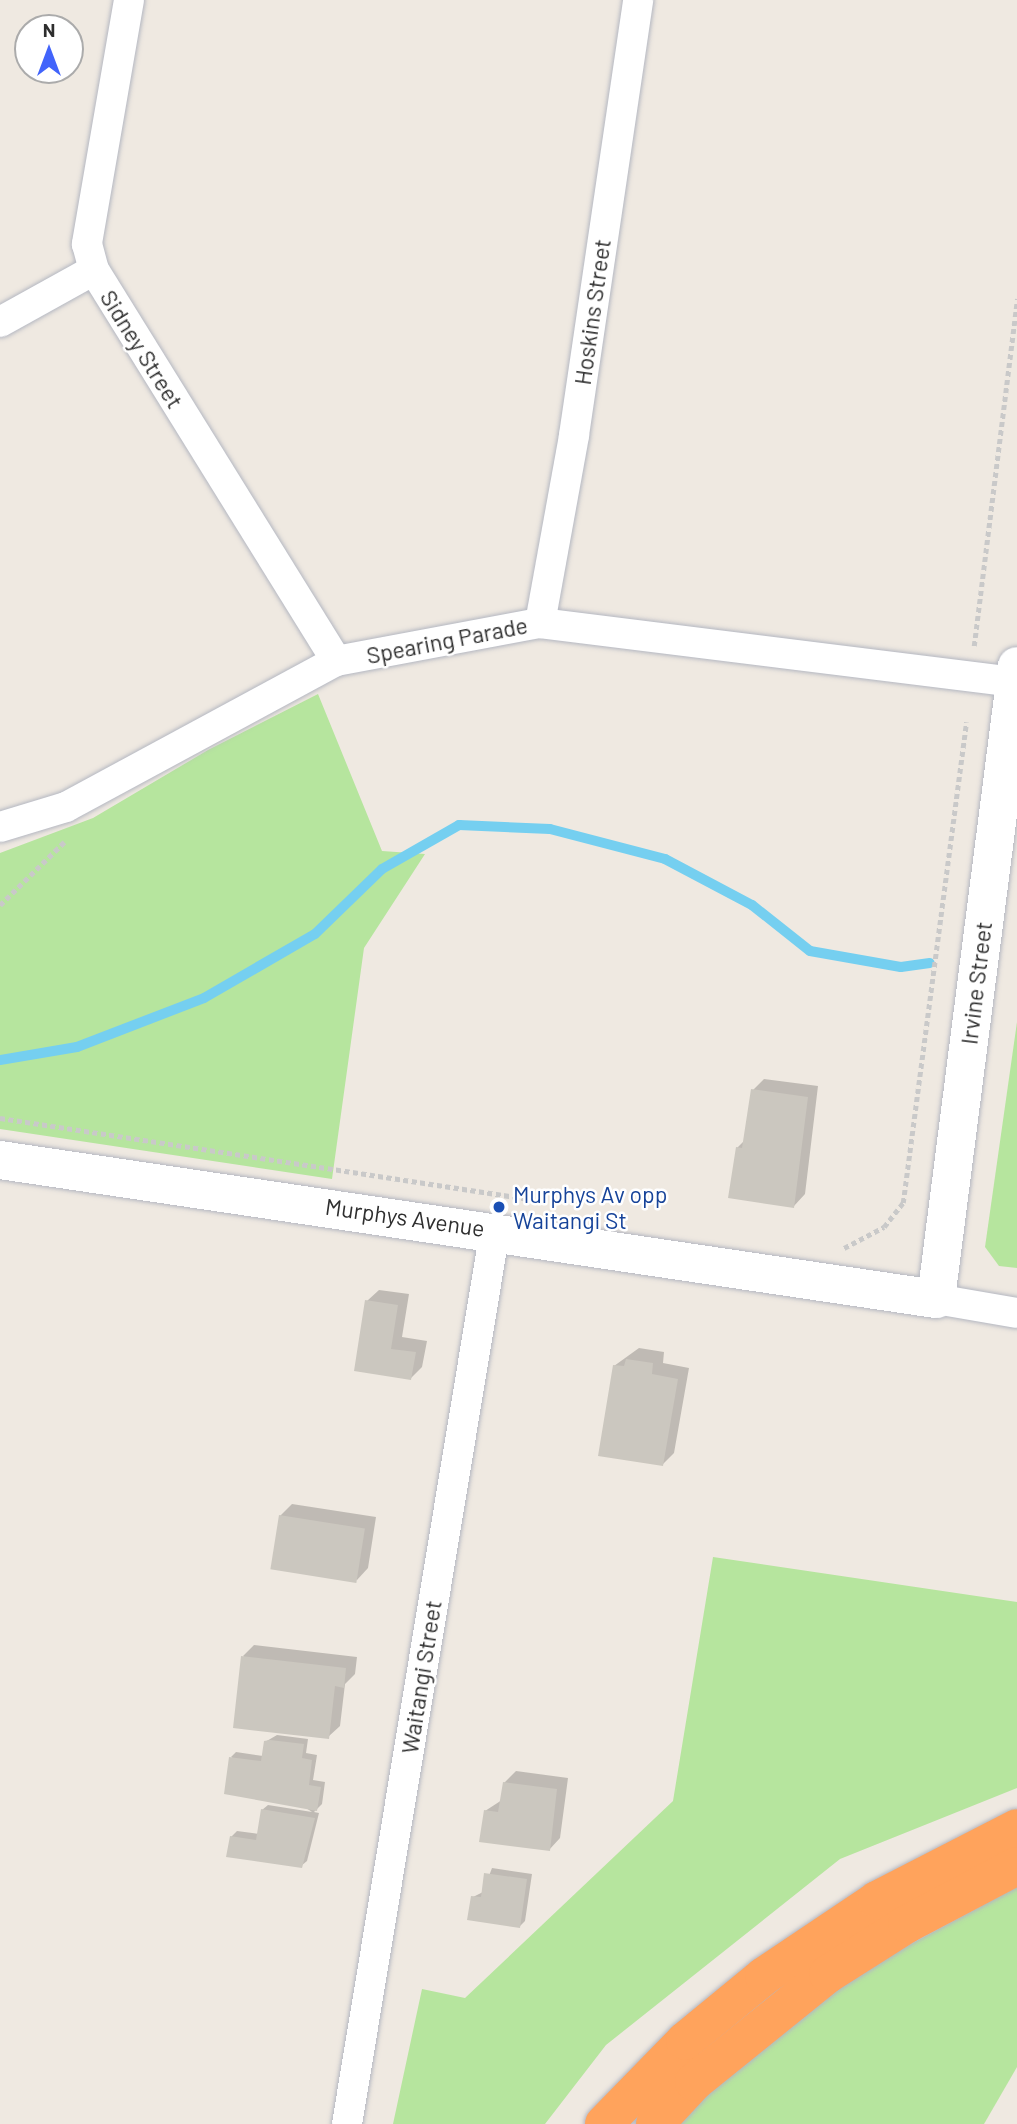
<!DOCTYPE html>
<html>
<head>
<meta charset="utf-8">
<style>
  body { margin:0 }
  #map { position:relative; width:1017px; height:2124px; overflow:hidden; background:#efe9e1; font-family:Barlow,sans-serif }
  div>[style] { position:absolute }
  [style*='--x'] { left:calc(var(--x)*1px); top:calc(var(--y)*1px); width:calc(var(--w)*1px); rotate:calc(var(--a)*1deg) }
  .green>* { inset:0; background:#b6e59e }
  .shadow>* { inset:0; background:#0003 }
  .stream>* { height:10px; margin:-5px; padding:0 5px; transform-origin:5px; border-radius:5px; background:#75cff0 }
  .building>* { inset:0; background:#cbc7bf; transform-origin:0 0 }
  .path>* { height:4.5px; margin-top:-2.25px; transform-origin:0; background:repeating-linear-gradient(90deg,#c9c9c9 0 5px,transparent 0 8.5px) }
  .roads { filter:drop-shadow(0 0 2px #b4b7c1) drop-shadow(0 0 2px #b4b7c1) }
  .street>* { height:30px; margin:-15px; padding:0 15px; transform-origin:15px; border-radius:15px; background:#fff }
  .secondary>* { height:38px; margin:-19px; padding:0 19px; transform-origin:19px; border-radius:19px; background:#fff }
  .highway>* { height:38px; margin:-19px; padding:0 19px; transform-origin:19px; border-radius:19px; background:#ffa35c }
  .dots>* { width:19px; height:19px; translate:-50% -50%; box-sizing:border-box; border:4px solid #fff; border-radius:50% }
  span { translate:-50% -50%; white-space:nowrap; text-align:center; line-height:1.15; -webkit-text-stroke:5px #fff; paint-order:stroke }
  .street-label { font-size:23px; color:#2e2e2e }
  .transit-label { font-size:23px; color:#164399 }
  .left { translate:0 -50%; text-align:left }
  .north { position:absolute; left:14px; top:14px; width:70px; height:70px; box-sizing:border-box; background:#fff; border:2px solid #ababab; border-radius:50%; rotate:0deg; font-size:19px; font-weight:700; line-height:28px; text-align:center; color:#2e2e2e }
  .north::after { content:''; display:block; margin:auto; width:24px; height:32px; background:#4264fb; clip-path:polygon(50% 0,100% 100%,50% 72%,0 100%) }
</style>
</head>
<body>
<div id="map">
  <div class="green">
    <div style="clip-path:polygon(318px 694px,382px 851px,425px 854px,364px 948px,332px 1179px,0 1129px,0 853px,93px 818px,208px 750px)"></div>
    <div style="clip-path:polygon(1017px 1022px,1017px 1268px,999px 1266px,985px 1247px)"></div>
    <div style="clip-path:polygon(713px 1557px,1017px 1602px,1017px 1788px,840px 1859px,606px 2045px,545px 2124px,393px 2124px,422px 1989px,465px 1998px,673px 1801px)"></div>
    <div style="clip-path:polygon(1017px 1887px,1017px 2067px,984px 2124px,680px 2124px,709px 2089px,797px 2014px,909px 1945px)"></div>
  </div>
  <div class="shadow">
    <div style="clip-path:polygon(764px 1079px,818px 1086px,805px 1194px,794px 1206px,737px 1148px,745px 1140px,753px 1090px)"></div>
    <div style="clip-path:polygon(379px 1290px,409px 1294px,402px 1337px,427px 1341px,422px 1367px,411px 1378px,356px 1370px,367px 1301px)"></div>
    <div style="clip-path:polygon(639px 1348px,664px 1352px,663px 1363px,689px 1368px,674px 1453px,662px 1465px,614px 1366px)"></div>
    <div style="clip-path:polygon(292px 1504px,376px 1517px,368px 1568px,357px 1580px,280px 1516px)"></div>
    <div style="clip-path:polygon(254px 1645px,357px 1657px,355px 1674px,345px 1684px,340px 1726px,328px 1737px,243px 1656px)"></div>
    <div style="clip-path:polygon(277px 1735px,308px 1739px,306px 1753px,317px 1755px,313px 1780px,325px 1782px,322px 1804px,314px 1812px,319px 1813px,307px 1861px,301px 1866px,231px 1837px,237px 1831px,259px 1834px,262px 1810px,268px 1805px,312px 1812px,231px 1757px,236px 1752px,263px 1756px,265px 1742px)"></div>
    <div style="clip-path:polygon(516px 1771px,568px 1778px,560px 1838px,549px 1850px,485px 1811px,502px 1800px,504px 1783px)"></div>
    <div style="clip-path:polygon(492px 1868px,532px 1874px,525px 1921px,520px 1926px,473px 1897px,483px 1892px)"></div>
  </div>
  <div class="stream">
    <div style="--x:0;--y:1060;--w:78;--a:-9.6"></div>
    <div style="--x:77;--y:1047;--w:136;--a:-21.1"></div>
    <div style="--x:204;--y:998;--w:128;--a:-30"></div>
    <div style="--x:315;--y:934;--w:93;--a:-44.1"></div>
    <div style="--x:382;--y:869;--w:89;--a:-29.7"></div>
    <div style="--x:459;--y:825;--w:91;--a:2.5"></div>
    <div style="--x:550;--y:829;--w:119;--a:14.6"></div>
    <div style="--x:665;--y:859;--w:98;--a:27.9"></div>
    <div style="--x:752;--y:905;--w:74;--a:38.4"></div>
    <div style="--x:810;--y:951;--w:92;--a:10"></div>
    <div style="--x:901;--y:967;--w:29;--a:-8"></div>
  </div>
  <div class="building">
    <div style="clip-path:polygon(751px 1089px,808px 1097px,794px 1208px,728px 1198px,736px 1147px,742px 1148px)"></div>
    <div style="clip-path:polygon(365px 1300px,398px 1305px,391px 1349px,416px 1352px,411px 1380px,354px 1371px)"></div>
    <div style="clip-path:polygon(626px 1359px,653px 1363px,652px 1374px,678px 1379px,663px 1466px,598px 1456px,613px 1365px,624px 1366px)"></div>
    <div style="left:279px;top:1515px;width:87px;height:55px;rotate:9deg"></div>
    <div style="clip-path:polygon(241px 1656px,346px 1668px,344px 1688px,335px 1686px,329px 1739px,233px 1728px)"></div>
    <div style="clip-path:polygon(270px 1740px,304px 1744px,302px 1758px,312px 1760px,309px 1785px,321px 1787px,317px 1811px,224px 1794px,229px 1757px,261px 1761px,264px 1741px)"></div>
    <div style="clip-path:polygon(503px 1782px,557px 1789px,550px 1851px,479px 1842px,484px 1810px,498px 1812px)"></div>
    <div style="clip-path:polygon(261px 1809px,315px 1818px,302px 1868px,226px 1857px,230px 1836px,256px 1840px)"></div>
    <div style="clip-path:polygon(484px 1873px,527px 1879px,520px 1928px,467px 1920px,471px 1896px,481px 1897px)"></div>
  </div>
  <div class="path">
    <div style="--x:974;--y:646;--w:350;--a:-82.9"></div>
    <div style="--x:0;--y:905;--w:90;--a:-44.5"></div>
    <div style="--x:0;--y:1118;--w:548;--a:8.71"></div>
    <div style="--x:844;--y:1248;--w:45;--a:-27.7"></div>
    <div style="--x:884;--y:1227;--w:31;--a:-52"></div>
    <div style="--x:903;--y:1203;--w:485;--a:-82.5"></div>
  </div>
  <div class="roads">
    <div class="street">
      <div style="--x:129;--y:0;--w:248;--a:99.8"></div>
      <div style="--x:87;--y:244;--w:27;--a:75"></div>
      <div style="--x:94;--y:270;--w:460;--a:58.2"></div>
      <div style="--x:0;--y:322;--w:107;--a:-29"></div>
      <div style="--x:540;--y:623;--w:191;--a:-79.7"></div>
      <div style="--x:574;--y:435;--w:440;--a:-81.6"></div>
      <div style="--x:0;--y:827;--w:69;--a:-16.9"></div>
      <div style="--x:66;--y:807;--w:307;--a:-28.4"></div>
      <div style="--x:336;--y:661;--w:208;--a:-10.6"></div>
      <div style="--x:540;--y:623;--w:479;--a:7.1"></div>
      <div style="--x:936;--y:1299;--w:82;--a:9.8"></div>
      <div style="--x:347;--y:2124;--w:906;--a:-80.6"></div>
    </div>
    <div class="secondary">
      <div style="--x:0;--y:1160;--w:946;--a:8.45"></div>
      <div style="--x:936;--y:1299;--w:638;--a:-82.71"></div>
    </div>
    <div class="highway">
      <div style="--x:604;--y:2124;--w:116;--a:-45.7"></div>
      <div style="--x:685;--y:2041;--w:102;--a:-39.4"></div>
      <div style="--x:764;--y:1976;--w:136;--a:-33.9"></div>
      <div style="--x:877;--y:1900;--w:157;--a:-27.2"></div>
      <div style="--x:655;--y:2124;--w:57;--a:-47.1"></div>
      <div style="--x:694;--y:2082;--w:172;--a:-38.9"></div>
      <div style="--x:828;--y:1974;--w:93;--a:-32.3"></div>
      <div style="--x:907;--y:1924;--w:124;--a:-27.8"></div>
    </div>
  </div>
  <div class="dots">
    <div style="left:499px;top:1207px;background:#1a4fb4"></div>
  </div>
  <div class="street-label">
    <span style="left:592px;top:312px;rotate:-82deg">Hoskins Street</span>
    <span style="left:142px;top:349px;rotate:58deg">Sidney Street</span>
    <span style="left:447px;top:640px;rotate:-11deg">Spearing Parade</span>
    <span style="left:976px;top:983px;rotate:-83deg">Irvine Street</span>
    <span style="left:405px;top:1217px;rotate:8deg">Murphys Avenue</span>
    <span style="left:421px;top:1677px;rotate:-81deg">Waitangi Street</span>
  </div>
  <div class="transit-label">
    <span class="left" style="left:513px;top:1207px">Murphys Av opp<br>Waitangi St</span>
  </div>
  <div class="north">N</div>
</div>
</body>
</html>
